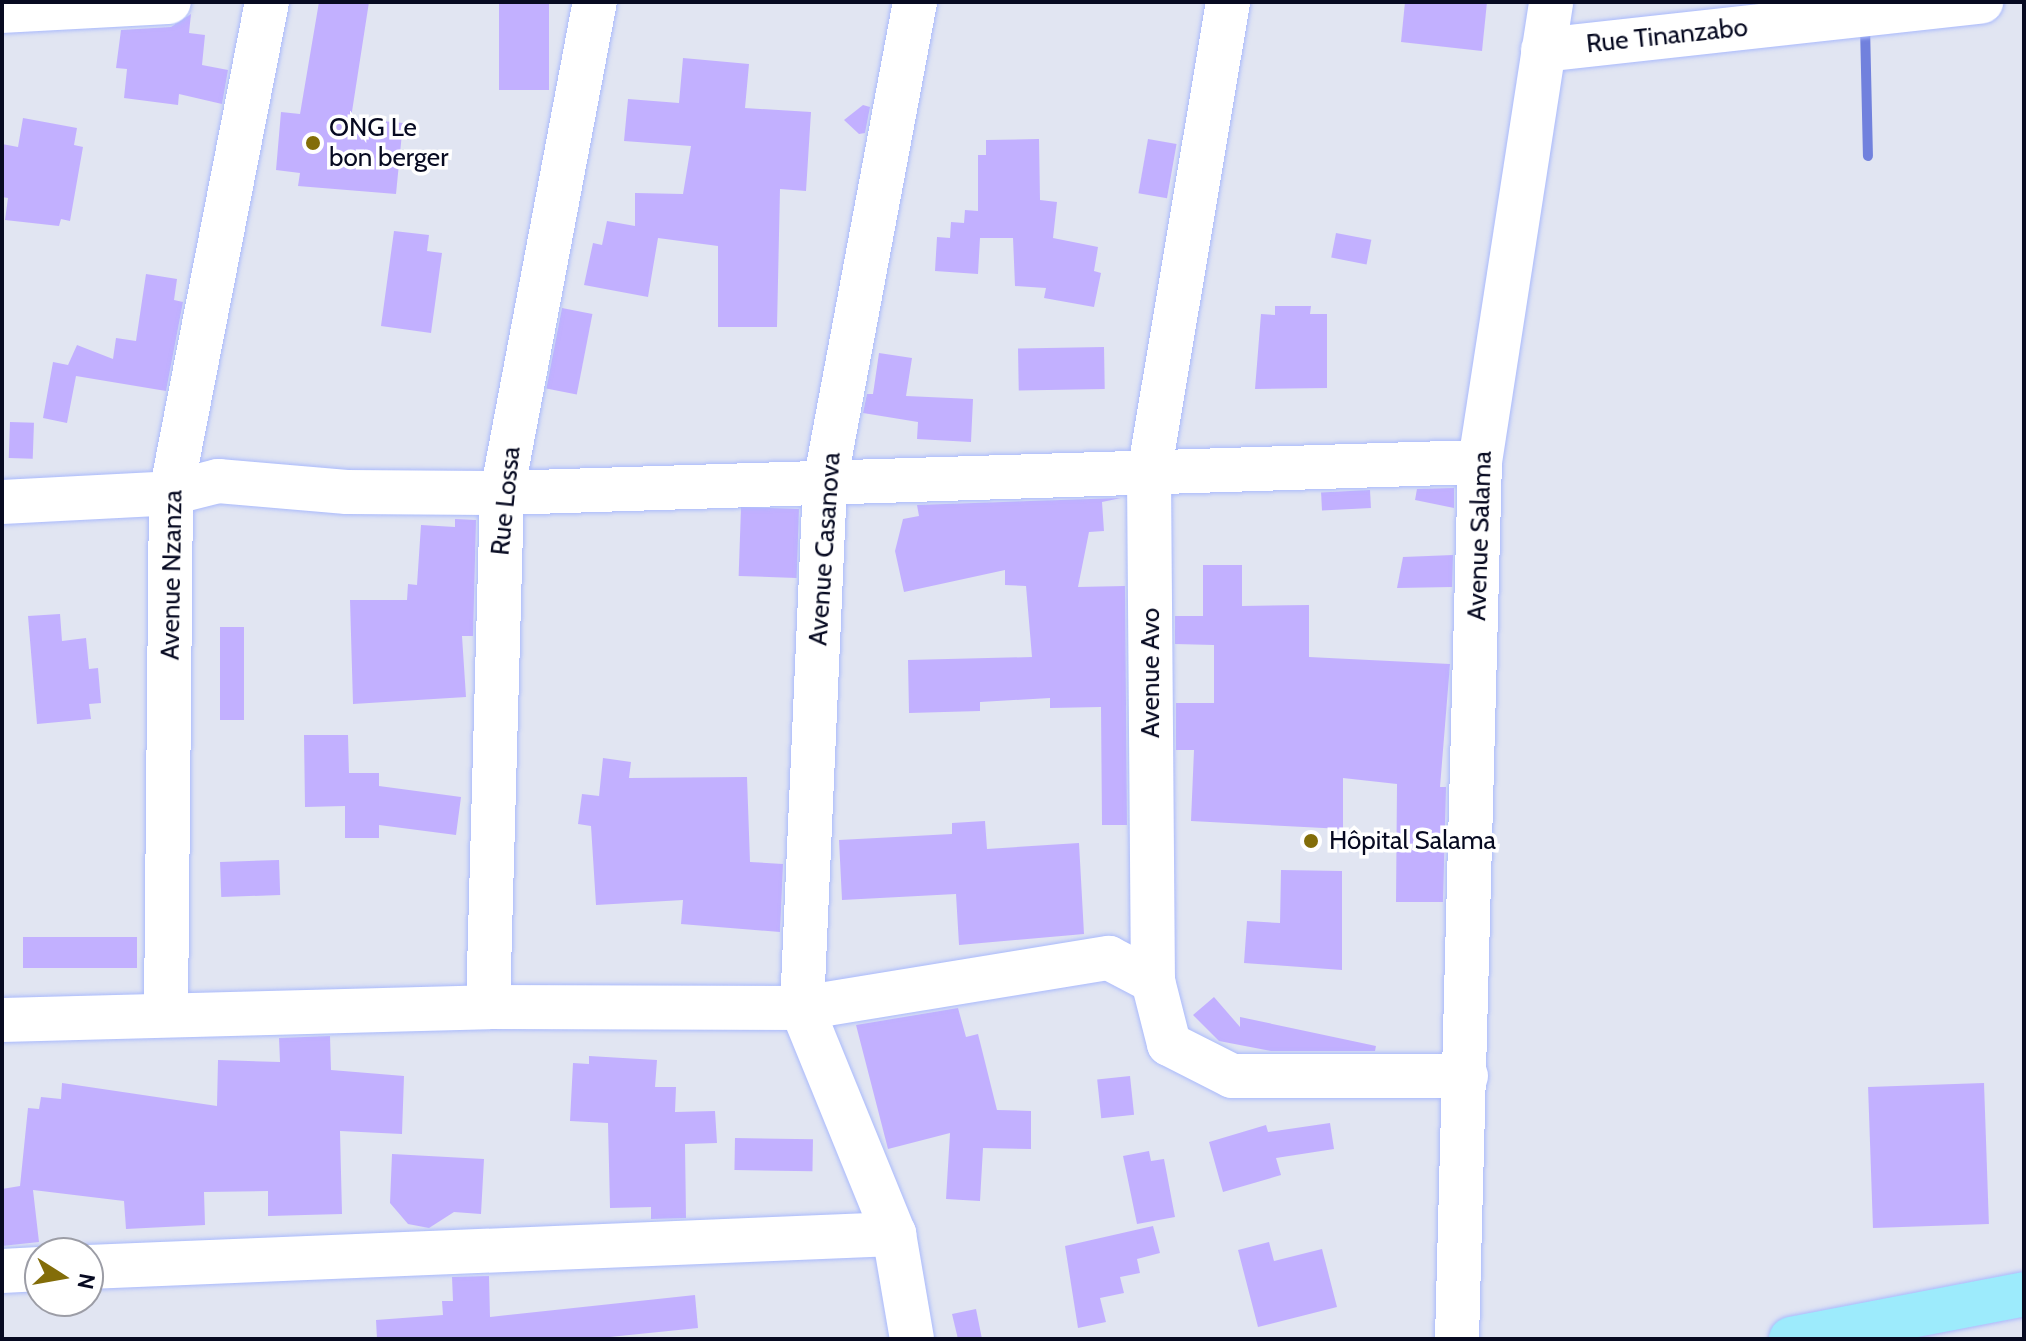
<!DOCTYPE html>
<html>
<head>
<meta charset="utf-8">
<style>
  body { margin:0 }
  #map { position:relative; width:2026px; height:1341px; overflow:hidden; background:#e1e5f2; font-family:Cabin,sans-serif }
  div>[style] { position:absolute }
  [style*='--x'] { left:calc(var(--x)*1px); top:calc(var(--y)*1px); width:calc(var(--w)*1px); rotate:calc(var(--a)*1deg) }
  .stream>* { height:10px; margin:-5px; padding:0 5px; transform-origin:5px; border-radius:5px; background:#7181dd }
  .building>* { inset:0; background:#c2b0ff; transform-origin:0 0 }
  .roads { filter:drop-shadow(0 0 2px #aabafc) drop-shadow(0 0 2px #aabafc) }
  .minor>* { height:44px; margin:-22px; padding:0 22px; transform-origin:22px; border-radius:22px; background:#fff }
  .major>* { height:44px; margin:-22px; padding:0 22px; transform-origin:22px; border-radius:22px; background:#9debfc }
  .dots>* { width:22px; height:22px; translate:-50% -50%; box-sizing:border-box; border:4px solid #fff; border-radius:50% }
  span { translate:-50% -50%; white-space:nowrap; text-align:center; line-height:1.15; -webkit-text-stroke:7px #fff; paint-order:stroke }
  .street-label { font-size:26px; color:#070a21 }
  .poi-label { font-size:26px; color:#070a21 }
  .left { translate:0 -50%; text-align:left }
  .frame { position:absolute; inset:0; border:4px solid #070a21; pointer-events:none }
  .north { position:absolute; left:24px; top:1237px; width:80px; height:80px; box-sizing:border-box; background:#fff; border:2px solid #9c9da6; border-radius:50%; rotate:101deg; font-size:22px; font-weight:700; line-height:32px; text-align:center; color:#070a21 }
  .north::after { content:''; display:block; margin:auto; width:28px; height:36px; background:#836d09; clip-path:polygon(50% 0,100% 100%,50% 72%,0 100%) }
</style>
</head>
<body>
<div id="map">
  <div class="stream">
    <div style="--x:1865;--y:26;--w:130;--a:88.7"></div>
  </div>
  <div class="building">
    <div style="clip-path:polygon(319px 2px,369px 2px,351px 118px,403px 123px,396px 194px,298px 186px,300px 173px,276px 170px,281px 112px,300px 114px)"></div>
    <div style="left:499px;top:2px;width:50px;height:88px"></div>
    <div style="clip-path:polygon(1405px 2px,1487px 2px,1482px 51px,1401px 42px)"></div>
    <div style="clip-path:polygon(191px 14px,189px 33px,205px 35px,202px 65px,228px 70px,222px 104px,179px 94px,178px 105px,124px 98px,127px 69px,116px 68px,121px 30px,171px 27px)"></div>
    <div style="clip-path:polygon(683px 58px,749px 64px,745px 108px,811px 112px,806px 191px,780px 189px,777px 327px,718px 327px,718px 246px,658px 238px,648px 297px,584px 285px,593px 243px,602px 245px,607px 221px,635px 226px,635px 193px,683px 194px,691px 146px,624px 141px,628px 99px,679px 103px)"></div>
    <div style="clip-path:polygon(863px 105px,870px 107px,865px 133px,859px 134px,844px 120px)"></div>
    <div style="clip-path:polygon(23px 118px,77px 128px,74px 145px,83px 147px,70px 221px,61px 219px,59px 226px,5px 220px,8px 198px,2px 197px,2px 144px,18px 147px)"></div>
    <div style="clip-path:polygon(1039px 139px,1040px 200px,1057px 202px,1053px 238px,1098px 247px,1094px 271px,1101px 273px,1094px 307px,1044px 298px,1046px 288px,1015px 286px,1013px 238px,980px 238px,978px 274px,935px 271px,937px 237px,950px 238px,951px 222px,964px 223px,965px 210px,978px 211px,978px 155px,986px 155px,986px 140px)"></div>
    <div style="left:1148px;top:139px;width:29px;height:55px;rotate:10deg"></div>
    <div style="clip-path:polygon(394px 231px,429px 235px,427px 251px,442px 253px,431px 333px,381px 326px)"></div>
    <div style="left:1336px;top:233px;width:36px;height:25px;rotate:11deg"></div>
    <div style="clip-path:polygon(146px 274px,177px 279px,174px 300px,183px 302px,166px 391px,76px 376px,67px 423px,43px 418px,53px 362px,68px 365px,77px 345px,113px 359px,116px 338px,136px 341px)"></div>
    <div style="clip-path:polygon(1275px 306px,1311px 306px,1310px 314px,1327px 314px,1327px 388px,1255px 389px,1261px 314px,1275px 315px)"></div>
    <div style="left:562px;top:308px;width:31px;height:82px;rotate:11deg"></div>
    <div style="left:1104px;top:347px;width:42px;height:86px;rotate:89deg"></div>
    <div style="clip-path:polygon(879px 353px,912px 358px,906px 396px,973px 399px,971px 442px,917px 439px,918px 422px,863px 413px,867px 394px,873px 394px)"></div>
    <div style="left:10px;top:422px;width:24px;height:36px;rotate:2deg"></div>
    <div style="clip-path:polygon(1454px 488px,1454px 508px,1415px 500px,1417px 489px)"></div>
    <div style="left:1370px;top:490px;width:18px;height:49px;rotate:87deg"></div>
    <div style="clip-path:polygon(1121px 498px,1102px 502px,1104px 531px,1089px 532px,1078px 587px,1125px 586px,1127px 825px,1102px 825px,1101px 707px,1050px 708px,1050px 698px,980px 702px,980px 711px,909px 713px,908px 660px,1032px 657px,1026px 586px,1005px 585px,1005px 570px,904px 592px,895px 551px,903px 519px,919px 516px,917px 505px)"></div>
    <div style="left:799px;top:509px;width:69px;height:58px;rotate:92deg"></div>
    <div style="clip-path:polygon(455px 519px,476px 520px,473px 636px,462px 636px,466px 697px,353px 704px,350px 600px,407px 600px,408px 584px,417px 585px,421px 525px,455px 527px)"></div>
    <div style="clip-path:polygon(1453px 555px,1452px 587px,1397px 588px,1403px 557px)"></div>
    <div style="clip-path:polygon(1203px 565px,1242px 565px,1242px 606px,1309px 605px,1309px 657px,1450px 664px,1440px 787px,1446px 787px,1443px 902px,1396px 902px,1397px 784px,1343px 778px,1343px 829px,1191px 821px,1194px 750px,1176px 750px,1176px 703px,1214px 703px,1214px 645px,1175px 644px,1175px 616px,1203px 616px)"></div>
    <div style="clip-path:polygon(60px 614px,62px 641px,86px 638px,89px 669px,98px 668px,101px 703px,89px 704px,91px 719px,37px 724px,28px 616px)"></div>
    <div style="left:220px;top:627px;width:24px;height:93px"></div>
    <div style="clip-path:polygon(304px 735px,348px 735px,349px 773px,379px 773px,379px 786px,461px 797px,456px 835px,379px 825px,379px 838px,345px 838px,345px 806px,305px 807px)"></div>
    <div style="clip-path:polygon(603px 758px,631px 762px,629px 778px,747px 777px,750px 862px,783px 864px,780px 932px,681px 924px,683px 900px,596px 905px,591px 826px,578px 824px,582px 794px,599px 796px)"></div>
    <div style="clip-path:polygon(985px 821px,987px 849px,1079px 843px,1084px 934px,959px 945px,956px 894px,842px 900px,839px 840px,952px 834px,952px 823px)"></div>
    <div style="left:279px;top:860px;width:35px;height:59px;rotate:88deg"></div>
    <div style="clip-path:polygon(1281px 870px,1342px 871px,1342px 970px,1244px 963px,1247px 921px,1280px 923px)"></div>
    <div style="left:23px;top:937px;width:114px;height:31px"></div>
    <div style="clip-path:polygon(1214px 997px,1240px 1027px,1240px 1017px,1376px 1046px,1375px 1051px,1271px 1051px,1219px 1041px,1193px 1015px)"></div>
    <div style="clip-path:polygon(958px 1008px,966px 1037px,978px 1034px,997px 1110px,1031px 1111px,1031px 1149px,983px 1148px,980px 1201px,946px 1199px,950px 1133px,888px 1149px,856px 1025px)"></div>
    <div style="clip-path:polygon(330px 1036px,331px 1070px,404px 1076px,402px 1134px,340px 1131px,342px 1214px,268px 1216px,268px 1191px,204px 1192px,205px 1225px,126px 1229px,124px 1201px,33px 1190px,39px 1242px,2px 1246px,2px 1189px,20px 1186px,28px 1108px,39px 1109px,41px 1097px,61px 1099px,62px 1083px,217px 1106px,218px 1060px,280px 1062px,279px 1038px)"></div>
    <div style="clip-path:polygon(589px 1056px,657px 1060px,655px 1087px,676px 1087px,675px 1112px,715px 1111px,717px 1143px,685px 1144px,686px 1218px,651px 1219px,651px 1207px,610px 1208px,608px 1123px,570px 1121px,573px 1063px,589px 1064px)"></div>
    <div style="left:1130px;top:1076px;width:39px;height:33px;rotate:84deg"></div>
    <div style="left:1984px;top:1083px;width:141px;height:116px;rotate:88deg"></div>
    <div style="clip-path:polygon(1330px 1123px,1334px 1149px,1276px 1158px,1281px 1175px,1223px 1192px,1209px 1142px,1266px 1125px,1268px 1132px)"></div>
    <div style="left:735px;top:1138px;width:78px;height:32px;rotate:1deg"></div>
    <div style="clip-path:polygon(1149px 1151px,1151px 1161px,1164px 1159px,1175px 1217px,1137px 1224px,1123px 1156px)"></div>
    <div style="clip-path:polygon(392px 1154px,484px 1159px,481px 1214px,454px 1212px,429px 1228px,408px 1224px,390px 1203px)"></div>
    <div style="clip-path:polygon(1153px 1226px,1160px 1253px,1137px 1259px,1140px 1273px,1120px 1277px,1124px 1293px,1100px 1298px,1106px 1322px,1078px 1328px,1065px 1246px)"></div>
    <div style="clip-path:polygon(1269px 1242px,1274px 1261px,1322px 1249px,1337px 1307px,1258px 1327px,1238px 1250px)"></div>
    <div style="clip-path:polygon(489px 1276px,490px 1317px,695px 1295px,698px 1328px,590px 1339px,377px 1339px,376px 1320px,443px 1315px,442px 1301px,453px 1301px,452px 1277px)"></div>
    <div style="clip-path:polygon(976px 1309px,982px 1339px,958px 1339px,952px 1314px)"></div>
  </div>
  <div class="roads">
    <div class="minor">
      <div style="--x:1228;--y:2;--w:481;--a:99.5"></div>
      <div style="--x:1149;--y:476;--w:505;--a:89.55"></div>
      <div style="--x:1153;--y:981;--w:65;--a:75.7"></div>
      <div style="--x:1169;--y:1044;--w:71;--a:26.9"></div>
      <div style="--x:1232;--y:1076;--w:234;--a:0"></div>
      <div style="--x:2;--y:11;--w:167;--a:-3.1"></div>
      <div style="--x:1543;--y:50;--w:441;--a:-6.3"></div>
      <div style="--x:2;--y:502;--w:169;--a:-3"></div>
      <div style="--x:171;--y:493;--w:49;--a:-14.3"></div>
      <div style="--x:218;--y:481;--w:129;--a:4.9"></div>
      <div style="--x:347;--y:492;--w:155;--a:0.4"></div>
      <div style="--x:502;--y:493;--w:978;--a:-1.82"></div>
      <div style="--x:488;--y:1007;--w:514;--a:-88.44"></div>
      <div style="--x:502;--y:493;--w:500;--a:-79.3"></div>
      <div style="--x:166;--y:1012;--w:519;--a:-89.45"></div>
      <div style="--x:171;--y:493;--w:500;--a:-78.94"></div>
      <div style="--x:2;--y:1020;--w:486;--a:-1.5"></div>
      <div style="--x:488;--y:1007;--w:314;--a:0.2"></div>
      <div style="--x:802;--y:1008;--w:311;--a:-9.3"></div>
      <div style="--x:1109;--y:958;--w:50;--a:27.6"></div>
      <div style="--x:88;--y:1267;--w:807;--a:-2.34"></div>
      <div style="--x:2;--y:1271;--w:38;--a:-3"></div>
      <div style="--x:912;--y:1339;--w:107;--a:-99.7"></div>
      <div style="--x:894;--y:1234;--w:244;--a:-112.2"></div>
      <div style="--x:802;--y:1008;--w:526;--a:-87.49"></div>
      <div style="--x:825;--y:483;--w:489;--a:-79.4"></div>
      <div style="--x:1457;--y:1339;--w:877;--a:-88.5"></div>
      <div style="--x:1480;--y:462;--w:465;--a:-81.2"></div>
    </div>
    <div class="major">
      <div style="--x:1791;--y:1339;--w:237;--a:-10.9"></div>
    </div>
  </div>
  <div class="dots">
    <div style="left:313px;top:143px;background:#836d09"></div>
    <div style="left:1311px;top:841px;background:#836d09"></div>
  </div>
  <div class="street-label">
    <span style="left:1667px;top:36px;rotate:-6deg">Rue Tinanzabo</span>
    <span style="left:506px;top:501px;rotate:-84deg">Rue Lossa</span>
    <span style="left:1480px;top:536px;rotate:-88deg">Avenue Salama</span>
    <span style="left:825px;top:549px;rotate:-86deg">Avenue Casanova</span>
    <span style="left:172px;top:575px;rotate:-89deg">Avenue Nzanza</span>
    <span style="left:1151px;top:673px;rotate:-90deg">Avenue Avo</span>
  </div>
  <div class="poi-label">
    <span class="left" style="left:329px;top:143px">ONG Le<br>bon berger</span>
    <span class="left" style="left:1329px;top:841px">Hôpital Salama</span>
  </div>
  <div class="frame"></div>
  <div class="north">N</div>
</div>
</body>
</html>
